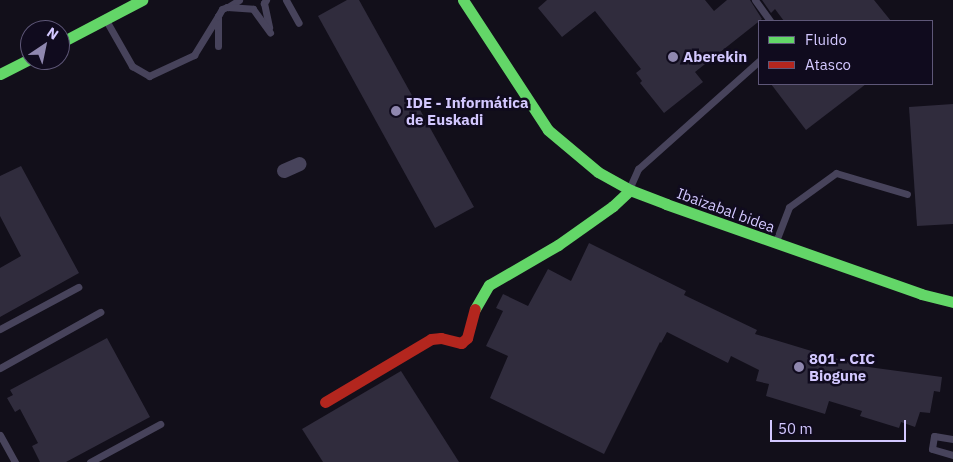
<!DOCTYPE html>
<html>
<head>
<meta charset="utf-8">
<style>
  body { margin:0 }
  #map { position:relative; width:953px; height:462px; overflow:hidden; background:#120f1a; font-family:"IBM Plex Sans",sans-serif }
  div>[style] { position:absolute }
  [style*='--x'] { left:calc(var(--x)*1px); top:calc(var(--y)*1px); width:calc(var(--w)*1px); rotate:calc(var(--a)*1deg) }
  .building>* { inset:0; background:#302c3d }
  .lane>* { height:7px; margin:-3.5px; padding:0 3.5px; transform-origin:3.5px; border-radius:3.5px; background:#47435b }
  .street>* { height:14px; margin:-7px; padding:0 7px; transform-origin:7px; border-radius:7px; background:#47435b }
  .fast>* { height:11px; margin:-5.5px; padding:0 5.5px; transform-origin:5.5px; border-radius:5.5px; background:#63d668 }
  .jam>* { height:11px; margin:-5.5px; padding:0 5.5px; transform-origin:5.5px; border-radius:5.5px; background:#b3261e }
  .dots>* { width:14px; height:14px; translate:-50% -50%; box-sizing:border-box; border:2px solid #100b1e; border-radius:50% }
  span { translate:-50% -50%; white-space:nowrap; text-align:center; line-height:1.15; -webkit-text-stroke:5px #100b1e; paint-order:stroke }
  .poi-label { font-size:15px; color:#d3c8ff; font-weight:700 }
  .left { translate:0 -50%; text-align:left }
  .street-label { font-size:15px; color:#d3c8ff }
  .legend { position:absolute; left:758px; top:20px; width:175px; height:65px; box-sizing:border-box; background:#100b1e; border:1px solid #5e5778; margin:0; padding:6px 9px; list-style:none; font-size:15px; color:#d3c8ff }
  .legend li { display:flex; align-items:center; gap:10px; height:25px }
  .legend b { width:25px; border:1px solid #5e5778 }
  .north { position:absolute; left:20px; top:20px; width:50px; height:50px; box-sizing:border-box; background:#100b1e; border:1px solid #5e5778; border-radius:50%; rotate:34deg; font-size:14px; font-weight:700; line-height:20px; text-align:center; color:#d3c8ff }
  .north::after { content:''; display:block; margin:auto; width:18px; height:22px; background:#8f87af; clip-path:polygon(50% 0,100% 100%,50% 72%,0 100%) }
  .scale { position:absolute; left:770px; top:420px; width:136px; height:22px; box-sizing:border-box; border:2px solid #d3c8ff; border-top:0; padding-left:6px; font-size:15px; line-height:18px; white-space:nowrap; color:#d3c8ff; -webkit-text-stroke:4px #100b1e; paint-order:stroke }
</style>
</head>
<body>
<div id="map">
  <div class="building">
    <div style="clip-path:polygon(347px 0,359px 0,474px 207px,435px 228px,318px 16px)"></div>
    <div style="clip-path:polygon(547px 0,705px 0,714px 11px,727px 0,750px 0,762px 19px,695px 72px,703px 82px,664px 113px,640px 83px,642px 81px,636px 73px,641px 69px,595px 11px,562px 37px,538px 8px)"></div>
    <div style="clip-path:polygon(762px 0,874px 0,891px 21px,784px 21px,775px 9px,771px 13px)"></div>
    <div style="clip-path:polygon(771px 84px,866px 84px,806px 130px)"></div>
    <div style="clip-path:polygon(953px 104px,953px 224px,917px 226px,909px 107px)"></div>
    <div style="clip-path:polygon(21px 166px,79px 273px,0 317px,0 268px,21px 256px,0 216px,0 176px)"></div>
    <div style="clip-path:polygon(589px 243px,686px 291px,684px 295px,757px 330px,755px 334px,861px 366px,942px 377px,940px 392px,934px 391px,930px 413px,920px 412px,915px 427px,901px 422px,899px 428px,860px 416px,862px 411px,829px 401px,825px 414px,766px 396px,769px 384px,756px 381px,759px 370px,731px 356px,728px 363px,667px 332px,661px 343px,660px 342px,604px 454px,490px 398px,508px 356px,486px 346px,503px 311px,496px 308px,503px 294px,528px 306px,548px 269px,571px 281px)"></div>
    <div style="clip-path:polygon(107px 338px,150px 417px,66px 462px,40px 462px,32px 446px,38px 443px,20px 409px,15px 412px,7px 398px,13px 395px,10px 390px)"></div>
    <div style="clip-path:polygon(401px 371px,459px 462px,323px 462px,302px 429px)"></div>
  </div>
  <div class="lane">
    <div style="--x:266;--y:0;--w:4;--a:124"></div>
    <div style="--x:264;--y:3;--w:25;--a:78"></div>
    <div style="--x:286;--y:0;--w:26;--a:61"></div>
    <div style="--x:755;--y:0;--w:26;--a:54"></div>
    <div style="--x:228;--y:7;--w:13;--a:-32"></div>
    <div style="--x:107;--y:22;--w:51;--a:60.4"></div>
    <div style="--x:132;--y:66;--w:20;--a:30"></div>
    <div style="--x:149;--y:76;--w:50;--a:-25"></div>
    <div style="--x:194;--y:55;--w:46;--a:-58.4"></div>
    <div style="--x:218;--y:46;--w:30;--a:-90"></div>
    <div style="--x:218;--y:16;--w:8;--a:-60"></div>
    <div style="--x:222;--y:9;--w:5;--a:-22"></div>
    <div style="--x:227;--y:7;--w:26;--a:4"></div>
    <div style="--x:253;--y:9;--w:29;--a:54"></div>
    <div style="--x:630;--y:187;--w:20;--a:-66"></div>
    <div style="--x:638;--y:169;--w:162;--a:-41.8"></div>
    <div style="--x:776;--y:241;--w:36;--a:-69"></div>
    <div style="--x:789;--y:207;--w:58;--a:-35.9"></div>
    <div style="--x:836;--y:173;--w:74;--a:16.5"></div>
    <div style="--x:0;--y:329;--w:89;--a:-28.3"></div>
    <div style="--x:0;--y:368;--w:115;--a:-29.2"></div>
    <div style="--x:0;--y:435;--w:31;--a:61"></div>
    <div style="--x:953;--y:439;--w:19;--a:-171"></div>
    <div style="--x:934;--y:436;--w:13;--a:99"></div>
    <div style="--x:932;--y:449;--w:22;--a:16"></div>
    <div style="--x:90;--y:462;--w:80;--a:-28.5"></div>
  </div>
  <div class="street">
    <div style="--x:284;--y:171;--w:17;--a:-24"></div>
  </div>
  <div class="fast">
    <div style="--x:463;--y:0;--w:155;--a:56.8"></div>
    <div style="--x:548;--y:130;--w:65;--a:40"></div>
    <div style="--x:598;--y:172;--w:37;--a:29"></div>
    <div style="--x:630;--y:190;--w:39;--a:21"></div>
    <div style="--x:666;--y:204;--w:270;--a:19.4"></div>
    <div style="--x:921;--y:294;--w:33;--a:14"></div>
    <div style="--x:60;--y:43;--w:93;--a:-27.7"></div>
    <div style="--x:0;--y:74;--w:34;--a:-27"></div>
    <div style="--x:475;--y:309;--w:28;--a:-60"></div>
    <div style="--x:489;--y:285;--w:80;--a:-30.1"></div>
    <div style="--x:558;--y:245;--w:67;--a:-35.3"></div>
    <div style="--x:613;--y:206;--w:23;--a:-43"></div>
  </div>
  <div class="jam">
    <div style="--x:325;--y:402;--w:123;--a:-30.7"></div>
    <div style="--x:431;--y:339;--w:10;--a:-6"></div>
    <div style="--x:441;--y:338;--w:21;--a:14"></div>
    <div style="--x:461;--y:343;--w:8;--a:-40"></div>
    <div style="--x:467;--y:338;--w:30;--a:-75"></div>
  </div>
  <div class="dots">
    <div style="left:673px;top:57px;background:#8f87af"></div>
    <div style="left:396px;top:111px;background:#8f87af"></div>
    <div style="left:799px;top:367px;background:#8f87af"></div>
  </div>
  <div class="poi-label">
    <span class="left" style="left:683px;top:57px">Aberekin</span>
    <span class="left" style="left:406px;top:111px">IDE - Informática<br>de Euskadi</span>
    <span class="left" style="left:809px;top:367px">801 - CIC<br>Biogune</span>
  </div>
  <div class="street-label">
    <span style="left:726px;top:210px;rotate:20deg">Ibaizabal bidea</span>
  </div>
  <ul class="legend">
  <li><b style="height:6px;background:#63d668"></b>Fluido</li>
  <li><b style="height:6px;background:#b3261e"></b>Atasco</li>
  </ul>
  <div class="north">N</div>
  <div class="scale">50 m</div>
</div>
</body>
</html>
